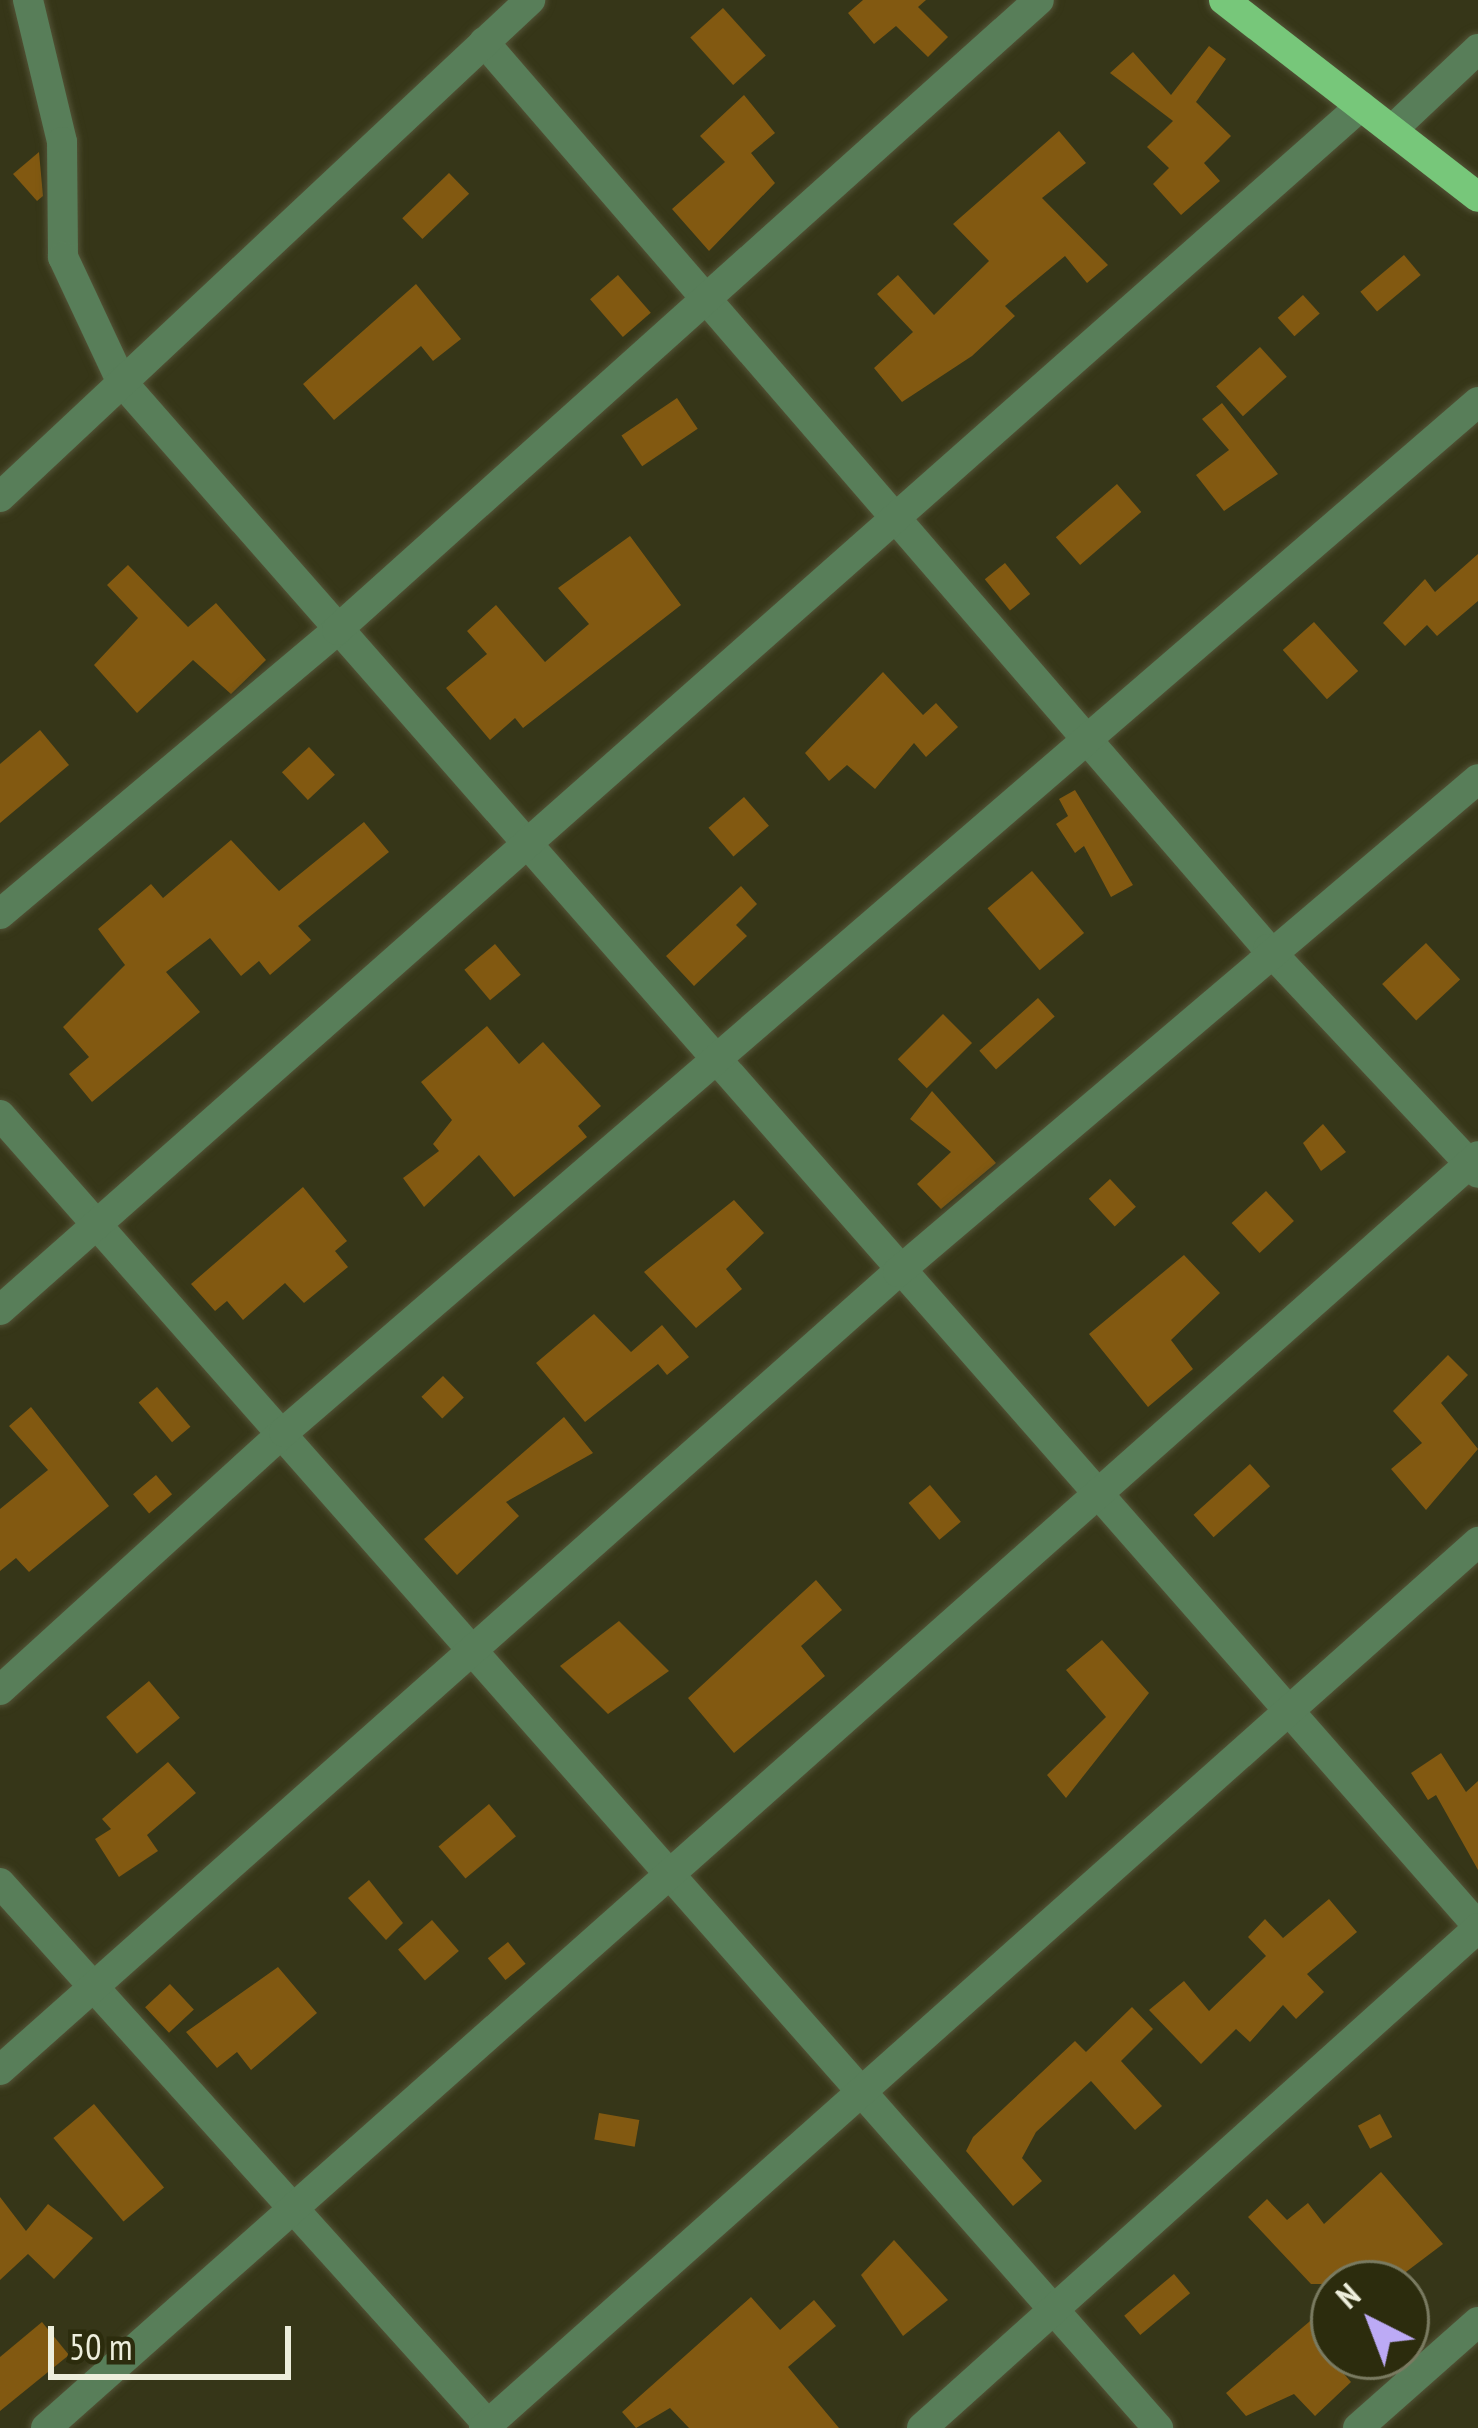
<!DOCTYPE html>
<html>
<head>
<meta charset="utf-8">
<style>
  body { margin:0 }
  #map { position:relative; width:1478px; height:2428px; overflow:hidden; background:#363618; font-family:"PT Sans Narrow",sans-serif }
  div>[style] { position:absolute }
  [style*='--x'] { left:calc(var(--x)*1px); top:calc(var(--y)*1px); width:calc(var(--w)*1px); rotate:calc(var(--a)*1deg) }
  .building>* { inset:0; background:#825911; transform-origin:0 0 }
  .roads { filter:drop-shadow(0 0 3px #535337) drop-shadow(0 0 3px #535337) }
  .minor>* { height:30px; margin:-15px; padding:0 15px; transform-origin:15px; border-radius:15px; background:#587e59 }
  .major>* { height:30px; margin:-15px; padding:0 15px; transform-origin:15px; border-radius:15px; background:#77c77a }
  span { translate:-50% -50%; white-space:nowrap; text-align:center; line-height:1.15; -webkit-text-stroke:10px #2c2c0d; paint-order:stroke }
  .north { position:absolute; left:1310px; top:2260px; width:120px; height:120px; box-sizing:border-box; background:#2c2c0d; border:3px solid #797a60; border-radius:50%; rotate:318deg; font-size:33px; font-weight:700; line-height:48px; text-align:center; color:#edeedc }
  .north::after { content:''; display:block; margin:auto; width:42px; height:54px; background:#bcaaf5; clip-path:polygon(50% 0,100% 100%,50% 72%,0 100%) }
  .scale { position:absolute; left:48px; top:2326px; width:243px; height:54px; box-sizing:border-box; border:6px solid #edeedc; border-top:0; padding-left:15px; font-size:36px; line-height:42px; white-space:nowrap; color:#edeedc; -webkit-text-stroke:9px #2c2c0d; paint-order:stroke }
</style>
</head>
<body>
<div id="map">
  <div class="building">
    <div style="clip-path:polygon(863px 0,926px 0,918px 7px,948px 37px,928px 57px,896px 26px,874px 44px,848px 13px)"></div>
    <div style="left:723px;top:8px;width:64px;height:44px;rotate:48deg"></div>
    <div style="clip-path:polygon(1209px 46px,1226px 59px,1196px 102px,1231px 136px,1204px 163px,1220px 181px,1181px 215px,1153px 184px,1169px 168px,1147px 147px,1173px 121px,1110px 73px,1133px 52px,1171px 95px)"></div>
    <div style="clip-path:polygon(744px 95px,775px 133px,751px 153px,775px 183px,709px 251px,672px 209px,725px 162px,700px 136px)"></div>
    <div style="clip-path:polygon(1059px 131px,1086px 163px,1042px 198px,1108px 265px,1087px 283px,1065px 256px,1005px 306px,1015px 316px,972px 356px,902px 402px,874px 368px,913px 332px,877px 294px,898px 275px,934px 315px,989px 261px,953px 224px)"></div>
    <div style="clip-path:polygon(39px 152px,43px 196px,37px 201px,13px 174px)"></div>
    <div style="left:449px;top:173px;width:29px;height:65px;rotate:46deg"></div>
    <div style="left:1404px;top:255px;width:26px;height:57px;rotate:50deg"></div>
    <div style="left:618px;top:275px;width:50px;height:37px;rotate:49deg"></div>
    <div style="clip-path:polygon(416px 284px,461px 339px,433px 361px,421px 346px,334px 420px,303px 384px)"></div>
    <div style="left:1303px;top:295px;width:25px;height:34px;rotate:48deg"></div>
    <div style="left:1260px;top:347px;width:40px;height:59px;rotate:48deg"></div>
    <div style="left:677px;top:398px;width:37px;height:67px;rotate:56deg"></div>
    <div style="clip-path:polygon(1222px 403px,1278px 474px,1224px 511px,1196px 475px,1229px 450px,1202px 419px)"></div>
    <div style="left:1117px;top:484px;width:37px;height:81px;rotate:49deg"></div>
    <div style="clip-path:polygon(630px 536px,681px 605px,523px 728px,515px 718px,490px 740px,446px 688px,487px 654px,467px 631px,496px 605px,545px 662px,589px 624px,558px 588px)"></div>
    <div style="clip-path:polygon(1478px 554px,1478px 601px,1437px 636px,1427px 625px,1405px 646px,1383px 623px,1425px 579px,1435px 592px)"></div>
    <div style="left:1005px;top:563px;width:40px;height:26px;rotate:51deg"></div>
    <div style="clip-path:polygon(128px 565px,188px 627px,216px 603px,266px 660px,231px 694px,193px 660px,137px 713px,94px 665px,138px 618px,107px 585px)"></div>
    <div style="left:1314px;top:622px;width:66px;height:42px;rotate:48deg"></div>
    <div style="clip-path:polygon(883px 672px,923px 715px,936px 703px,958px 727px,926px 757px,914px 743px,875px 789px,847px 765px,829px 781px,805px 753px)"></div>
    <div style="clip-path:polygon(40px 730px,69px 765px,0 823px,0 764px)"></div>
    <div style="left:309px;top:747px;width:38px;height:37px;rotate:47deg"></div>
    <div style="clip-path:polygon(1075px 790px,1133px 885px,1111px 897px,1084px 846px,1075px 853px,1056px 824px,1068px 816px,1059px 799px)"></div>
    <div style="left:744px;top:797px;width:38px;height:47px;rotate:49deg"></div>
    <div style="clip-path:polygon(364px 822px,389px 852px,298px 926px,311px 940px,270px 975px,259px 961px,241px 976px,210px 938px,166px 972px,200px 1012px,92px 1102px,69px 1074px,89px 1057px,63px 1027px,125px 965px,98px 929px,151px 884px,163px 898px,231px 840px,279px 891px)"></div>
    <div style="left:1032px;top:871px;width:81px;height:58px;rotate:50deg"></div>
    <div style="clip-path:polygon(741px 886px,757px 904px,736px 925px,747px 936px,694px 986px,666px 956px)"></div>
    <div style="left:1426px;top:943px;width:50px;height:60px;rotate:47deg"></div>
    <div style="left:495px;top:944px;width:40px;height:40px;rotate:50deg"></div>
    <div style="left:1038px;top:998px;width:25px;height:79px;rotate:48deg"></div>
    <div style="left:943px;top:1014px;width:41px;height:64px;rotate:45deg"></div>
    <div style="clip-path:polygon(487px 1026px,519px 1064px,543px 1042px,601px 1106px,578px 1126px,587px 1137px,514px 1197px,479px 1155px,424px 1207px,403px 1178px,439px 1151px,433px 1144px,452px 1120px,421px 1082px)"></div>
    <div style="clip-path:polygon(932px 1091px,996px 1163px,941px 1209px,917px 1184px,951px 1152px,910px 1119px)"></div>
    <div style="clip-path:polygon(1323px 1124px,1346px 1152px,1321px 1171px,1303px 1143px)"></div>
    <div style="left:1110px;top:1179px;width:38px;height:29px;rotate:47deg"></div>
    <div style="clip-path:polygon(303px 1187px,347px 1241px,335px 1251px,348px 1267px,304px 1303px,285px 1283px,243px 1320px,227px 1301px,215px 1311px,191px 1284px)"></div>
    <div style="left:1266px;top:1191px;width:41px;height:47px;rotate:47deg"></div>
    <div style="clip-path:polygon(734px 1200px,764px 1233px,726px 1269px,742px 1289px,696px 1328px,644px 1272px)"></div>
    <div style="clip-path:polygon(1184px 1255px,1220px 1293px,1171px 1340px,1193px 1369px,1148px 1407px,1089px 1334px)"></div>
    <div style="clip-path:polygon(594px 1314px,631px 1352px,662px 1325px,689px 1357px,667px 1375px,658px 1364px,585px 1422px,536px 1363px)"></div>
    <div style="clip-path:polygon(1448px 1355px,1468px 1375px,1441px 1403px,1478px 1449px,1426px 1510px,1391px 1469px,1422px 1443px,1393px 1411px)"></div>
    <div style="left:443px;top:1376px;width:30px;height:30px;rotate:46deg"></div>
    <div style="left:157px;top:1387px;width:52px;height:24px;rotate:50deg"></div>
    <div style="clip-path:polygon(31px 1407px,109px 1506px,29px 1572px,16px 1558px,0 1571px,0 1509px,48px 1470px,9px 1426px)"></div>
    <div style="clip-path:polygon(564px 1417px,593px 1453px,506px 1502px,519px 1516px,457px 1575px,424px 1539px)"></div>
    <div style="left:1250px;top:1464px;width:30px;height:76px;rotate:48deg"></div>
    <div style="left:156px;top:1475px;width:25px;height:30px;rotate:50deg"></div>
    <div style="left:930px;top:1485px;width:48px;height:28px;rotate:50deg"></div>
    <div style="clip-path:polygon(816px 1580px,842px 1610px,801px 1646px,825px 1676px,734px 1753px,688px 1698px)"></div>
    <div style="clip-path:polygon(619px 1621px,669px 1671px,608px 1714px,560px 1666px)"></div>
    <div style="clip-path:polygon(1102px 1640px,1149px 1693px,1066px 1798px,1047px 1775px,1106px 1717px,1066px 1670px)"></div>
    <div style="left:149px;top:1681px;width:48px;height:56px;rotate:50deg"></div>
    <div style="clip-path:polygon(1441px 1753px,1466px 1792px,1478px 1781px,1478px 1870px,1436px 1795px,1428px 1800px,1411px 1773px)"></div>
    <div style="clip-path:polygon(168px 1762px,196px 1793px,147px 1835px,158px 1851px,119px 1877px,95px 1839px,111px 1829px,102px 1819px)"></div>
    <div style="left:489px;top:1804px;width:42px;height:66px;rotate:50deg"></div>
    <div style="clip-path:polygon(369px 1880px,403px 1923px,386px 1940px,348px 1898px)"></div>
    <div style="clip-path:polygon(1329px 1899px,1357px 1932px,1307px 1974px,1324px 1992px,1296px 2019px,1283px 2005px,1250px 2042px,1236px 2029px,1201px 2064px,1149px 2010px,1184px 1981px,1209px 2011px,1266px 1956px,1248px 1937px,1265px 1919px,1283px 1938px)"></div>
    <div style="left:432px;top:1920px;width:41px;height:45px;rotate:49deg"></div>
    <div style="left:508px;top:1942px;width:28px;height:26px;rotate:51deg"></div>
    <div style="clip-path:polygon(278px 1967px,317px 2013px,251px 2070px,237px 2052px,217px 2068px,186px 2032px)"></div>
    <div style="left:170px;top:1984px;width:35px;height:34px;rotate:47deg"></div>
    <div style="clip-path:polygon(1132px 2007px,1153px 2029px,1121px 2061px,1162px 2106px,1135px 2130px,1091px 2081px,1036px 2132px,1022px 2158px,1042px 2181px,1013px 2206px,966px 2151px,973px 2137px,1075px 2041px,1086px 2052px)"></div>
    <div style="left:94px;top:2104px;width:109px;height:53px;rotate:50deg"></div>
    <div style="left:599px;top:2113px;width:41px;height:27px;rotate:10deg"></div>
    <div style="left:1380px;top:2114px;width:26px;height:25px;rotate:62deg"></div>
    <div style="clip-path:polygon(1381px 2172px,1443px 2244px,1390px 2284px,1311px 2284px,1248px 2217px,1267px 2199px,1287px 2220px,1308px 2203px,1324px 2224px)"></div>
    <div style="clip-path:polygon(0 2197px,26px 2231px,48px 2204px,93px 2238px,54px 2279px,28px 2254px,0 2280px)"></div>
    <div style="clip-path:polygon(894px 2240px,948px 2300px,903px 2336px,861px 2275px)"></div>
    <div style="left:1174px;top:2274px;width:25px;height:65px;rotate:50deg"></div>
    <div style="clip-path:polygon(751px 2297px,780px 2330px,814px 2300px,836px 2326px,788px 2367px,839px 2428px,689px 2428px,670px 2408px,636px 2428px,622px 2412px)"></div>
    <div style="clip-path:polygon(1323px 2310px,1334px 2333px,1319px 2345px,1351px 2382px,1315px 2416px,1294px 2394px,1246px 2416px,1226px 2393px)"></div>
    <div style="clip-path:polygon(42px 2322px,69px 2355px,0 2411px,0 2357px)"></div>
  </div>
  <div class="roads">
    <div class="minor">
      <div style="--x:28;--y:0;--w:146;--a:76.5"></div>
      <div style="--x:62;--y:142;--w:115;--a:89.5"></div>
      <div style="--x:63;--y:257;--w:137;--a:64.9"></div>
      <div style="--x:121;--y:381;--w:2056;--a:48.71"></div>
      <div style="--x:484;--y:42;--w:1199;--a:49.16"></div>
      <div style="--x:1268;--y:949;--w:307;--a:46.8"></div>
      <div style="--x:1392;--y:130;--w:118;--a:-43.3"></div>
      <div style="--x:0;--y:497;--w:727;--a:-43.16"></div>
      <div style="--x:0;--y:914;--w:441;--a:-40.1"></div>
      <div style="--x:337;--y:630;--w:943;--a:-41.91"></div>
      <div style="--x:0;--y:1115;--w:1751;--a:48.59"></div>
      <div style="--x:0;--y:1310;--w:1817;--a:-41.5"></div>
      <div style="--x:0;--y:1690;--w:384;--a:-42.3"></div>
      <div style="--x:284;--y:1432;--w:1577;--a:-40.78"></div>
      <div style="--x:0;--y:1883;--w:734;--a:47.98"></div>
      <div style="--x:0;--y:2070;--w:1201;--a:-41.63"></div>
      <div style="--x:898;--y:1272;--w:761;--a:-40.36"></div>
      <div style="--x:46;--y:2428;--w:1915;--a:-41.61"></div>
      <div style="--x:484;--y:2428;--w:1332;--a:-41.71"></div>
      <div style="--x:922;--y:2428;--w:748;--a:-41.96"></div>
      <div style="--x:1358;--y:2428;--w:160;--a:-41.5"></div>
    </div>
    <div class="major">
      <div style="--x:1224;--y:0;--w:321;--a:37.8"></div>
    </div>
  </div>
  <div class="north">N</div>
  <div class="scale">50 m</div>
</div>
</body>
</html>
